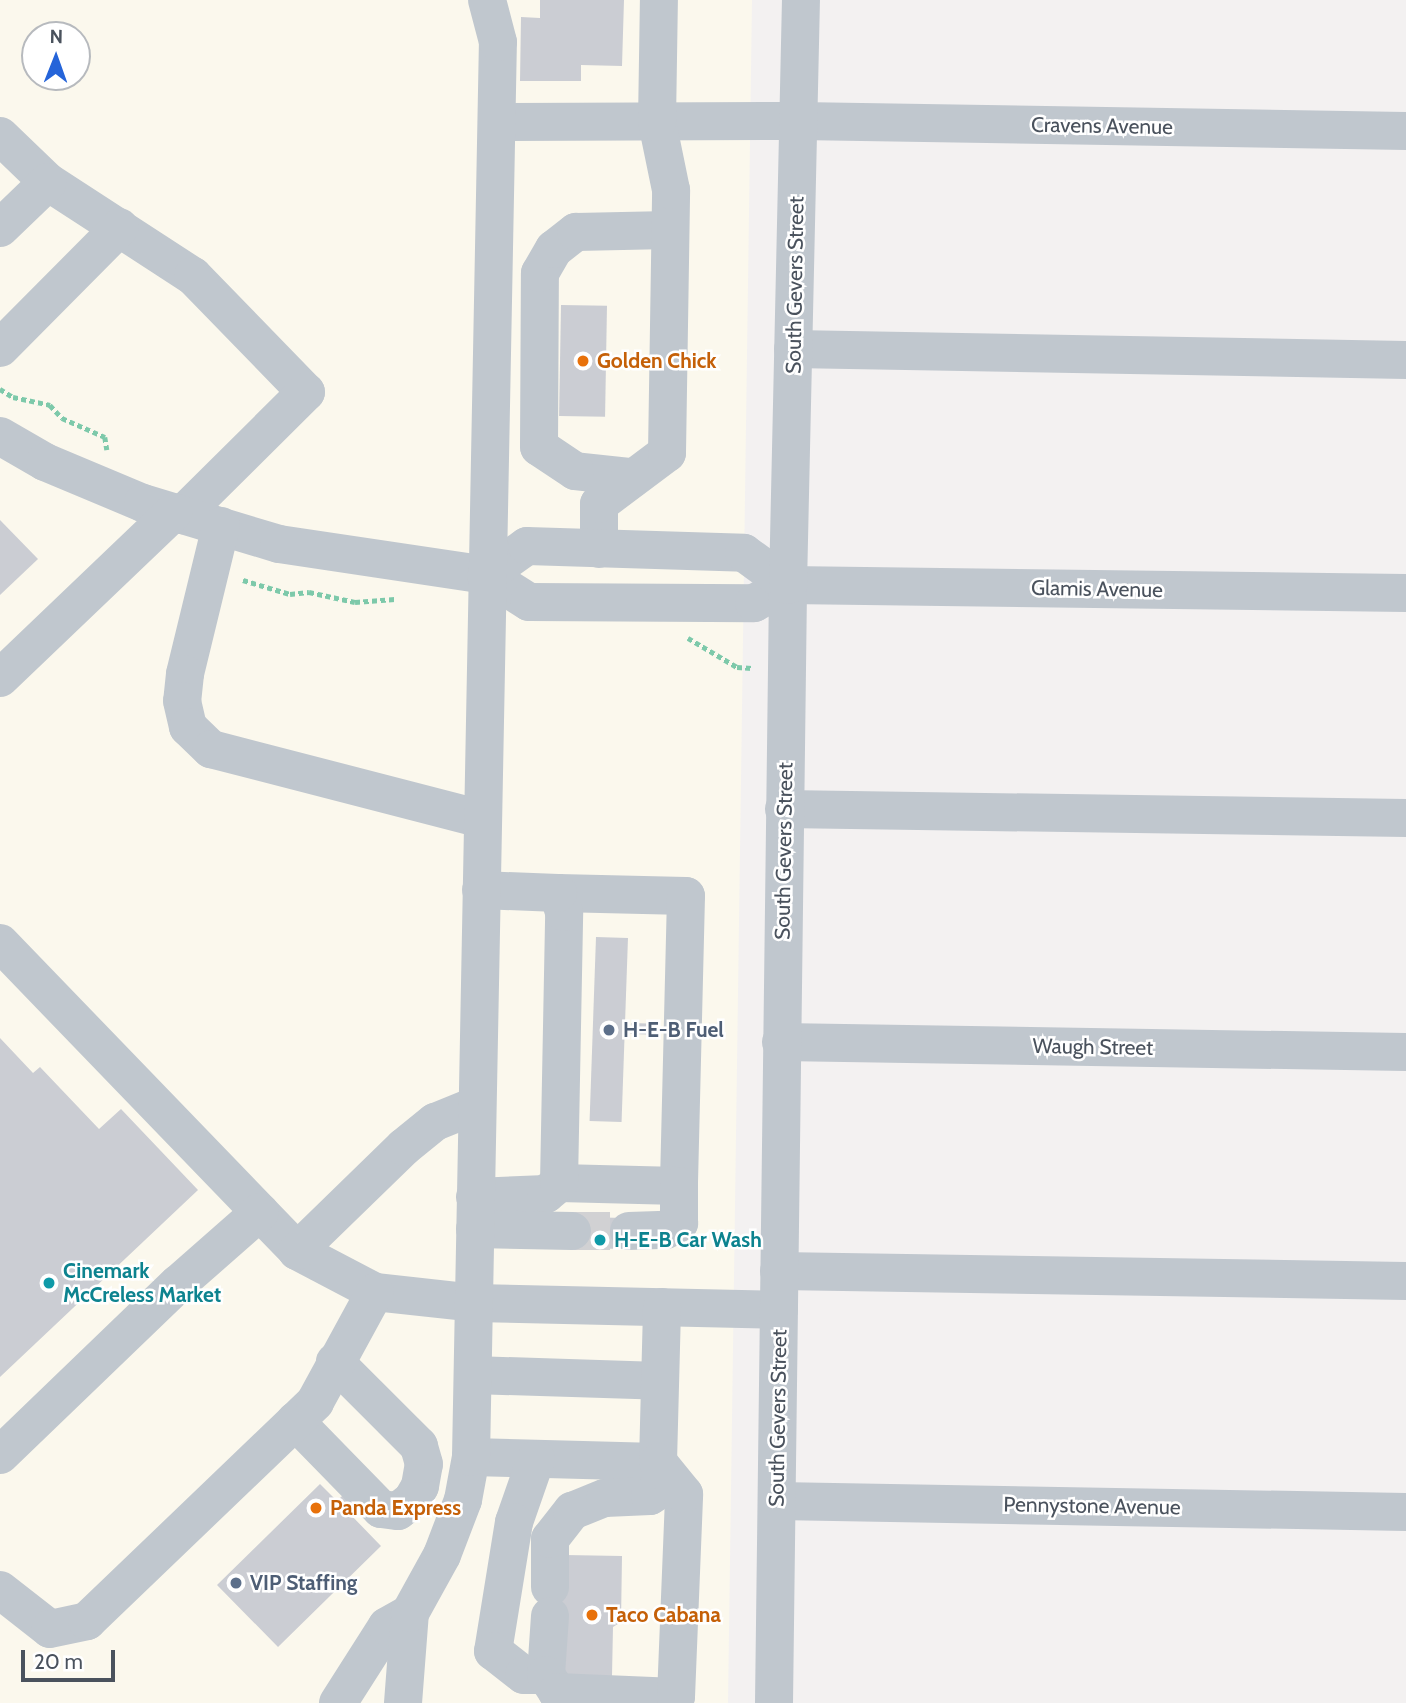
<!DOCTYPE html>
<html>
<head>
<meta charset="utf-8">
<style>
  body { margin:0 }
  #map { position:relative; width:1406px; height:1703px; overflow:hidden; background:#f3f1f1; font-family:Cabin,sans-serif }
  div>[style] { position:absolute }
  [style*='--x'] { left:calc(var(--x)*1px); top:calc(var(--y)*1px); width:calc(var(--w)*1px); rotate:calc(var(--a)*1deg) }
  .commercial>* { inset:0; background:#fbf8ed }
  .building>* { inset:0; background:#cbcdd3; transform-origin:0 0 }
  .minor-tunnel>* { height:38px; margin-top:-19px; transform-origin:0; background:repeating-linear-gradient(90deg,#d1d1d3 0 38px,transparent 0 57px) }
  .path>* { height:4.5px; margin-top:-2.25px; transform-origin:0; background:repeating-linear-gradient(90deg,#7dc9aa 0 5px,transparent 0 8.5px) }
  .minor>* { height:38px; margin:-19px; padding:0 19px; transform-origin:19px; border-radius:19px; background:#c0c7ce }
  .dots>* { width:19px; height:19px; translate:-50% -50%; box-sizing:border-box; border:4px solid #fff; border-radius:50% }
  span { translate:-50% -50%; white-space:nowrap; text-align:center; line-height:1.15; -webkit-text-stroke:5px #fff; paint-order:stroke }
  .street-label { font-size:21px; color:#4a525d }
  .food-label { font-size:21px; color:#c56008; font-weight:700 }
  .left { translate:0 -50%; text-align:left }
  .service-label { font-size:21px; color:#4e5e75; font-weight:700 }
  .culture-label { font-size:21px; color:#0d838f; font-weight:700 }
  .north { position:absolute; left:21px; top:21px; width:70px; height:70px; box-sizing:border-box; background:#fff; border:2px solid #b7babe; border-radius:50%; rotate:1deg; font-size:19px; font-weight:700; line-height:28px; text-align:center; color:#4a525d }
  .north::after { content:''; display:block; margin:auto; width:24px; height:32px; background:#2564d9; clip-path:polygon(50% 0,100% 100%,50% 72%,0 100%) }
  .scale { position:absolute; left:21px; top:1650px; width:94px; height:32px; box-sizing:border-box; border:4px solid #4a525d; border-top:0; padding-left:9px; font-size:21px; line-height:24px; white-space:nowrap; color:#4a525d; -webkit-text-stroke:5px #fff; paint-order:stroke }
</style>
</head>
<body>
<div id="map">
  <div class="commercial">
    <div style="clip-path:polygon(evenodd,0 0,752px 0,728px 1703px,0 1703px,0 0,35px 35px,77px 35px,77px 77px,35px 77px,35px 35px)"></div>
  </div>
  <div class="building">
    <div style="clip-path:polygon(540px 0,624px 0,622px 66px,581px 65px,581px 81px,520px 81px,521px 17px,540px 18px)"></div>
    <div style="left:561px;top:305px;width:46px;height:111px;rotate:1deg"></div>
    <div style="clip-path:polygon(0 520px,38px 559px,0 595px)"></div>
    <div style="left:596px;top:937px;width:32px;height:184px;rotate:2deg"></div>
    <div style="left:631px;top:1023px;width:25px;height:11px;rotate:2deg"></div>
    <div style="clip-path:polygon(0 1038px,33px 1073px,40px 1067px,99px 1129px,121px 1109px,198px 1190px,0 1377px)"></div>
    <div style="left:572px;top:1217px;width:57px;height:31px;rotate:1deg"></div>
    <div style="clip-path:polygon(320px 1484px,337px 1501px,343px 1495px,355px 1507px,349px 1513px,381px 1546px,278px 1647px,217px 1585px)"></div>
    <div style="clip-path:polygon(565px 1555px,622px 1556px,621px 1622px,613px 1627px,612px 1676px,562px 1675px,540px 1616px)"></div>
  </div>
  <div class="minor-tunnel">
    <div style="--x:572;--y:1231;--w:57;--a:0"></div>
  </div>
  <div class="path">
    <div style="--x:0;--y:389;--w:15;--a:32"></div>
    <div style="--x:13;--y:397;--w:38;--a:12"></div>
    <div style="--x:50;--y:405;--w:18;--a:47"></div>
    <div style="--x:62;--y:418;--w:47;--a:23.8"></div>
    <div style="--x:105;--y:437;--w:13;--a:81"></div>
    <div style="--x:243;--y:580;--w:49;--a:16.6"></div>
    <div style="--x:290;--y:594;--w:19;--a:-6"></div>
    <div style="--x:309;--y:592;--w:47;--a:12.3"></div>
    <div style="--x:355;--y:602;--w:40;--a:-4.3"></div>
    <div style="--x:688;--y:638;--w:57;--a:30.6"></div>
    <div style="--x:737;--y:667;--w:15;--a:4"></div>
  </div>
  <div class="minor">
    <div style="--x:497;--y:122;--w:302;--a:-0.2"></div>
    <div style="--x:799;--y:121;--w:607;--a:0.94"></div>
    <div style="--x:0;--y:136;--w:66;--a:43.8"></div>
    <div style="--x:48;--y:182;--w:173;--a:33"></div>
    <div style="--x:193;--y:276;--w:162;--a:45.8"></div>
    <div style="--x:306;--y:392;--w:175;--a:135.2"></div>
    <div style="--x:0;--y:228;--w:66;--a:-43.8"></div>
    <div style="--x:0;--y:348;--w:170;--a:-45.2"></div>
    <div style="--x:793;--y:349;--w:613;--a:1.03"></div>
    <div style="--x:0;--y:436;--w:52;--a:30"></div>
    <div style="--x:45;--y:462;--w:106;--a:22.7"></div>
    <div style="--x:143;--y:503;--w:142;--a:16.8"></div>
    <div style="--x:279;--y:544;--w:209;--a:8.5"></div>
    <div style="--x:486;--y:575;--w:51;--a:32.1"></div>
    <div style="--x:529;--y:602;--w:225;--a:0.3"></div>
    <div style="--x:754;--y:603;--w:38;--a:-28"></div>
    <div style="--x:788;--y:585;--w:618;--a:0.74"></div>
    <div style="--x:629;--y:477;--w:54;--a:-173.7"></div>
    <div style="--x:575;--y:471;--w:43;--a:-146.3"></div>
    <div style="--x:539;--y:447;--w:174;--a:-89.7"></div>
    <div style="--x:540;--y:273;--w:28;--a:-60"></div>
    <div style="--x:554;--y:249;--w:28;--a:-38"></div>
    <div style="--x:576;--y:232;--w:93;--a:-1.2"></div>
    <div style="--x:221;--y:526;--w:152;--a:103.7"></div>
    <div style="--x:185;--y:674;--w:27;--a:96"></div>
    <div style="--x:182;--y:701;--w:27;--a:77"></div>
    <div style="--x:188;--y:727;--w:32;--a:44"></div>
    <div style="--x:211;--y:749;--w:280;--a:14.5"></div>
    <div style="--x:599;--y:549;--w:45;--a:-90"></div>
    <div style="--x:599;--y:504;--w:85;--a:-36.9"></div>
    <div style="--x:667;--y:453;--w:263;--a:-89.1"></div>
    <div style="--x:671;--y:190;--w:69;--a:-101.6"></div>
    <div style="--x:657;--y:122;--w:122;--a:-89.1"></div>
    <div style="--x:486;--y:575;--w:50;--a:-35.3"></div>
    <div style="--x:527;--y:546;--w:217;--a:1.8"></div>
    <div style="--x:744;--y:553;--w:54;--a:36"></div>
    <div style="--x:0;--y:678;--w:240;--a:-43.7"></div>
    <div style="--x:784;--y:809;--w:622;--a:0.83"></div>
    <div style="--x:558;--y:893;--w:128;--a:1.3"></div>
    <div style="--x:686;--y:896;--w:290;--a:91.4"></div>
    <div style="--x:679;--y:1186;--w:120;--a:-178.6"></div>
    <div style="--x:0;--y:943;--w:428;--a:46"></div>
    <div style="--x:297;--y:1251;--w:88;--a:27.7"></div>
    <div style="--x:375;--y:1292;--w:100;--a:6.3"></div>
    <div style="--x:474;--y:1303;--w:305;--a:1.3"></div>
    <div style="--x:781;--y:1042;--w:625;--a:0.92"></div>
    <div style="--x:475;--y:1197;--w:71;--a:-2.4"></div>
    <div style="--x:546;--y:1194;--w:17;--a:-40"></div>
    <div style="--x:559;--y:1183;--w:271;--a:-88.9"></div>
    <div style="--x:564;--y:912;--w:20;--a:-108"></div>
    <div style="--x:558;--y:893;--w:77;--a:-177.8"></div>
    <div style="--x:475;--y:1229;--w:97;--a:1.2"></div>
    <div style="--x:629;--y:1231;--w:37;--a:-2"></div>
    <div style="--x:666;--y:1230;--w:15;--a:-28"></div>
    <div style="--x:679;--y:1223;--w:37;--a:-90"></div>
    <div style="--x:297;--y:1251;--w:149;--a:-44.2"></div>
    <div style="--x:404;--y:1147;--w:40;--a:-39"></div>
    <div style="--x:435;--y:1122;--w:45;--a:-22"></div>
    <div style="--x:779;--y:1271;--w:627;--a:0.91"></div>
    <div style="--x:473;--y:1375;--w:187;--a:1.8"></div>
    <div style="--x:295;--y:1421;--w:123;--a:45.7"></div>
    <div style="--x:381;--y:1509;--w:17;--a:7"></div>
    <div style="--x:398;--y:1511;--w:18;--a:-38"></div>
    <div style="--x:412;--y:1500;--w:16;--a:-60"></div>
    <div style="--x:420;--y:1486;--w:22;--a:-80"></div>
    <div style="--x:424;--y:1464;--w:19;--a:-106"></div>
    <div style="--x:419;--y:1446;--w:119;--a:-135"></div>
    <div style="--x:0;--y:1455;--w:247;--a:-43.9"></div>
    <div style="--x:178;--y:1284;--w:109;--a:-41.3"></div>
    <div style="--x:471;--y:1457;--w:187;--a:1.5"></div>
    <div style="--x:658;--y:1462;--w:155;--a:-88.5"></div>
    <div style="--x:536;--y:1459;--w:67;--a:109.2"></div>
    <div style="--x:514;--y:1522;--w:131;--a:99.2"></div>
    <div style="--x:493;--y:1651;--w:39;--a:38"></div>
    <div style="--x:524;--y:1675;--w:22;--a:0"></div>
    <div style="--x:777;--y:1501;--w:629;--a:1"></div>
    <div style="--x:550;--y:1587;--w:48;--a:-90"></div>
    <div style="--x:550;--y:1539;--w:36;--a:-52"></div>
    <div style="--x:572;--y:1511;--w:35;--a:-22"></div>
    <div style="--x:605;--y:1498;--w:45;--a:-2.5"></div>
    <div style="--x:650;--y:1496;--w:27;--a:-33"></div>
    <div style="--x:0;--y:1590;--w:63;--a:38"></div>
    <div style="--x:50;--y:1629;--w:38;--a:-12"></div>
    <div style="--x:87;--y:1621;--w:316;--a:-43.8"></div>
    <div style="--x:315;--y:1402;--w:125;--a:-61.4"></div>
    <div style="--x:550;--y:1616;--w:59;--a:93.9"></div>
    <div style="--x:546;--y:1675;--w:20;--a:57"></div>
    <div style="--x:557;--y:1692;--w:119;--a:2.4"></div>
    <div style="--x:676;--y:1697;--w:203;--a:-87.7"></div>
    <div style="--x:684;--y:1494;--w:41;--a:-129.1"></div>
    <div style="--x:338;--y:1703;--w:91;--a:-57.5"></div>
    <div style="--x:387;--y:1626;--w:26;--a:-29"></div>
    <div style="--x:403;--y:1703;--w:90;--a:-85.6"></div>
    <div style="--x:410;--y:1613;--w:66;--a:-61.1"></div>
    <div style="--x:442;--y:1555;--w:59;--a:-69.1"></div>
    <div style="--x:463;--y:1500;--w:44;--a:-79.5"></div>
    <div style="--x:471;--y:1457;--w:1415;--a:-88.91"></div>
    <div style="--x:498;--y:42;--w:43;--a:-104.7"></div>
    <div style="--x:774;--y:1703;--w:1118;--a:-89.28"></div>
    <div style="--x:788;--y:585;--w:585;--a:-88.73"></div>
  </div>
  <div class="dots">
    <div style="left:583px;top:361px;background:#e8710a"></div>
    <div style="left:609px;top:1030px;background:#5c6f8a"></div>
    <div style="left:600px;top:1240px;background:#0f9aa8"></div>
    <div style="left:49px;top:1283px;background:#0f9aa8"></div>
    <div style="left:316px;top:1508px;background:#e8710a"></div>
    <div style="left:236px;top:1583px;background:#5c6f8a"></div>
    <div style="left:592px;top:1615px;background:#e8710a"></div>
  </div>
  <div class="street-label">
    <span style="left:1102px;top:126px;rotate:1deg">Cravens Avenue</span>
    <span style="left:795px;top:285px;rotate:-89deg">South Gevers Street</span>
    <span style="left:1097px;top:589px;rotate:1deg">Glamis Avenue</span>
    <span style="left:784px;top:851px;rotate:-89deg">South Gevers Street</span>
    <span style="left:1093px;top:1047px;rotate:1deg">Waugh Street</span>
    <span style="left:778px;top:1418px;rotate:-89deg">South Gevers Street</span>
    <span style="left:1092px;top:1506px;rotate:1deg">Pennystone Avenue</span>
  </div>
  <div class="food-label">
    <span class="left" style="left:597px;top:361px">Golden Chick</span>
    <span class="left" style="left:330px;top:1508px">Panda Express</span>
    <span class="left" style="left:606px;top:1615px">Taco Cabana</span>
  </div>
  <div class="service-label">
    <span class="left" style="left:623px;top:1030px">H-E-B Fuel</span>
    <span class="left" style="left:250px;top:1583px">VIP Staffing</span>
  </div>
  <div class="culture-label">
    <span class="left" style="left:614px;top:1240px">H-E-B Car Wash</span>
    <span class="left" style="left:63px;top:1283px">Cinemark<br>McCreless Market</span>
  </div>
  <div class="north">N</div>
  <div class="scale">20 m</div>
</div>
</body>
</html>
